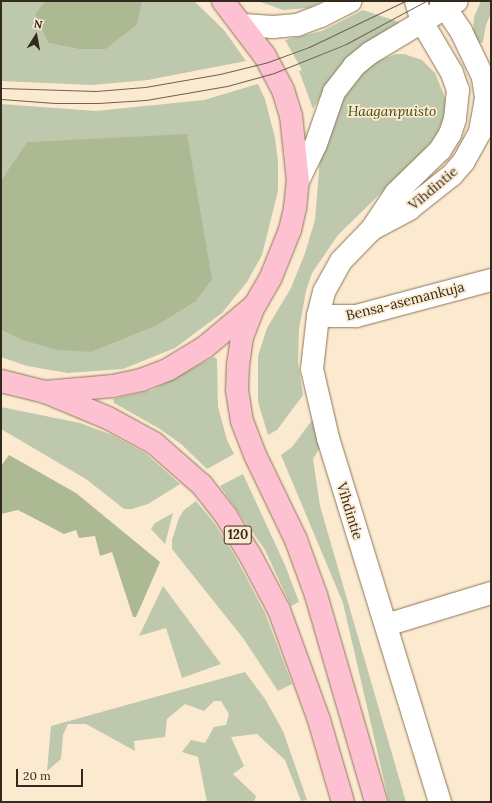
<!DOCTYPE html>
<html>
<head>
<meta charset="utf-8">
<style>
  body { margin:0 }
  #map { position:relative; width:492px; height:803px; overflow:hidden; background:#fcead0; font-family:Lora,serif }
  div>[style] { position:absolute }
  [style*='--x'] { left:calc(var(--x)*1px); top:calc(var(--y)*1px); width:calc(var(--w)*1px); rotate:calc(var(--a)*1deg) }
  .green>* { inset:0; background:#bec8ac }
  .forest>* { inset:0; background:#adb993 }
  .roads { filter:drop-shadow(0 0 1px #8a7658) drop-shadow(0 0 1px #8a7658) }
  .street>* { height:22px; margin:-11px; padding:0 11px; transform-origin:11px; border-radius:11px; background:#fff }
  .secondary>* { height:22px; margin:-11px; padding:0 11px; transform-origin:11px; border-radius:11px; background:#fff }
  .primary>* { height:22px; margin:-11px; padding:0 11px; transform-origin:11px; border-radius:11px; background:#fdc1d2 }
  .tram>* { height:1px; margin:-0.5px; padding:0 0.5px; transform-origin:0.5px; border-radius:0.5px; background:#6e6352 }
  span { translate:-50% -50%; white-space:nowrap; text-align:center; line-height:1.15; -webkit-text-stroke:3.5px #fcead0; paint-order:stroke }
  .shield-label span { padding:1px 3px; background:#fcead0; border:1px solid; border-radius:3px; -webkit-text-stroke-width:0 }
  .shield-label { font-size:13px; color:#322a1d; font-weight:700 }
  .park-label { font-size:14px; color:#3c4b0f; font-style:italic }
  .street-label { font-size:14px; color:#322a1d }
  .frame { position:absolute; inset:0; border:2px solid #322a1d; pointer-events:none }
  .north { position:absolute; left:16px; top:16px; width:40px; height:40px; -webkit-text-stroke:3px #fcead0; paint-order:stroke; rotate:11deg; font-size:11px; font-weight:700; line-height:16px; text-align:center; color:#322a1d }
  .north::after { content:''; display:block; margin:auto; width:14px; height:18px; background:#322a1d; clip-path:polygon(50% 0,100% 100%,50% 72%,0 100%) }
  .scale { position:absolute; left:16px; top:769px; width:67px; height:18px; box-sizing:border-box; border:2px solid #322a1d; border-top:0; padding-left:5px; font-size:12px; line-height:14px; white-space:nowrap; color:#322a1d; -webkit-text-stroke:3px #fcead0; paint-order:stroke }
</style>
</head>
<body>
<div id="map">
  <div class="green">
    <div style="clip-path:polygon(1px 1px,45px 1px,35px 14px,48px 43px,78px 49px,106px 49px,137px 25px,142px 2px,139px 1px,194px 1px,224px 30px,246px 61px,148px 80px,92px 85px,1px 81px)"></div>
    <div style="clip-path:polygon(258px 1px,323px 1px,309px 8px,283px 10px)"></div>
    <div style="clip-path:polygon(481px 1px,491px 1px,491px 13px,486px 25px,483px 42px,477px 44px,473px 32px,474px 17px)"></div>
    <div style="clip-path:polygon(363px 10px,402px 23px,329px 82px,313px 109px,299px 71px,302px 70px,285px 40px,322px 31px)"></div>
    <div style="clip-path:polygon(396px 54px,404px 54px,422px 60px,435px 73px,446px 100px,444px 118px,435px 138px,423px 152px,338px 235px,312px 273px,306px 291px,299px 329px,298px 362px,303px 395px,277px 430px,268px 435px,258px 402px,258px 356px,267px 328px,291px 288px,305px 253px,315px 220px,320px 159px,332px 116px,355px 78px,375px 62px)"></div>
    <div style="clip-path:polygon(258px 84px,265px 99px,275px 138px,278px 161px,278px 191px,262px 255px,247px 282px,222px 313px,175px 348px,123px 369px,68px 373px,27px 366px,1px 357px,1px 330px,22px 340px,92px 352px,156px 326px,195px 302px,187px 135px,27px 142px,1px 180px,1px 104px,96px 111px,204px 100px)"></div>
    <div style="clip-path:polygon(214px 357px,217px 359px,218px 407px,227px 440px,234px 454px,207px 469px,181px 444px,160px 429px,114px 403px,113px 399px,152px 390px)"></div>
    <div style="clip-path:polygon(1px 407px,80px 423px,112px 435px,145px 453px,180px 484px,148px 504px,132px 509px,124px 509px,86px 479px,1px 429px)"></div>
    <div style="clip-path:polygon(313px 419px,321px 446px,313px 459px,320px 506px,406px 802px,389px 802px,343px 603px,281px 455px,292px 447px)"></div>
    <div style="clip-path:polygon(243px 474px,285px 565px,299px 602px,291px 606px,265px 550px,220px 486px)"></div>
    <div style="clip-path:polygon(196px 501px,215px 524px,236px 558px,265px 613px,292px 684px,278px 691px,243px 638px,172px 549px,172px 540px,179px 518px,184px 510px)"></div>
    <div style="clip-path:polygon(173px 513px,165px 544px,151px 529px,155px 523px)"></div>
    <div style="clip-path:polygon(163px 586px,221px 664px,182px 678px,166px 628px,139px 636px)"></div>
    <div style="clip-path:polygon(245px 672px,265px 699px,283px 731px,307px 800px,301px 801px,285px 760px,257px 734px,231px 737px,244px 766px,233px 774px,256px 796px,254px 802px,207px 802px,198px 757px,182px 752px,191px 740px,205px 743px,214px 727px,226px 725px,229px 714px,221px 701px,214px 701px,204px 711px,185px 704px,167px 719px,165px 737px,134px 741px,135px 751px,86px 724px,68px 724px,63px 735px,61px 759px,47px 771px,51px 726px)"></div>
  </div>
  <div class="forest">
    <div style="clip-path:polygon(45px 1px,139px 1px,142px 2px,137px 25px,106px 49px,78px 49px,48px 43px,35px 14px)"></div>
    <div style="clip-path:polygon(187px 134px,212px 279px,195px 302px,156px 326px,92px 352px,58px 350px,22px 340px,1px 330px,1px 180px,27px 142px)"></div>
    <div style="clip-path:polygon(9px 455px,76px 493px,160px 562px,136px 617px,133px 617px,112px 552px,100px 556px,95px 536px,79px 538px,76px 530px,64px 534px,18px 510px,1px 514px,1px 466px)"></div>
  </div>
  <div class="roads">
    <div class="street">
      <div style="--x:416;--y:1;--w:22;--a:74"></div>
      <div style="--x:422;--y:22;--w:59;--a:59.5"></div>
      <div style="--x:452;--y:73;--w:18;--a:71"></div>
      <div style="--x:458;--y:90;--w:29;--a:96"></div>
      <div style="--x:455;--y:119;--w:16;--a:108"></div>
      <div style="--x:450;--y:134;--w:19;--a:122"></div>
      <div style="--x:440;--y:150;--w:62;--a:135.7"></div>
      <div style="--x:396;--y:193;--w:45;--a:124"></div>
      <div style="--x:371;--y:230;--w:43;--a:134.1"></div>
      <div style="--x:341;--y:261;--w:35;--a:119"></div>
      <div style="--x:324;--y:292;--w:25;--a:104"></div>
      <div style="--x:318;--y:316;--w:53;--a:96.5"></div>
      <div style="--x:312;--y:369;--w:71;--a:76.9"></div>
      <div style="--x:328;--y:438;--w:381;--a:72.9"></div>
      <div style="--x:374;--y:228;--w:40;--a:-28"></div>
      <div style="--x:409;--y:209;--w:55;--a:-38.3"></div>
      <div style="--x:452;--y:175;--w:18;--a:-49"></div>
      <div style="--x:464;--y:161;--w:33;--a:-61"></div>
      <div style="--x:480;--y:132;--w:36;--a:-80"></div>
      <div style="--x:486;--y:97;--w:20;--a:-99"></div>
      <div style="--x:483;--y:77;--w:51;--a:-115.6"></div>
      <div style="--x:461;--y:31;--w:36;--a:-124"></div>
      <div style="--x:318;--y:316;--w:38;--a:0"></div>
      <div style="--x:356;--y:316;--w:140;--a:-14.9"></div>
      <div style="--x:386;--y:625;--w:110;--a:-16.9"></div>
    </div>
    <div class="secondary">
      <div style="--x:243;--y:25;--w:30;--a:4"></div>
      <div style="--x:273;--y:27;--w:24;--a:-5"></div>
      <div style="--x:297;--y:25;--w:26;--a:-21"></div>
      <div style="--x:321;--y:16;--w:33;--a:-27"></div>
      <div style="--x:298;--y:181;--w:41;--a:-64.1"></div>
      <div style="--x:316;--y:144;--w:55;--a:-70.9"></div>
      <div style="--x:334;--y:92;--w:33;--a:-52"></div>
      <div style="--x:354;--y:66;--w:21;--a:-39"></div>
      <div style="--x:370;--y:53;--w:101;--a:-30.9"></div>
    </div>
    <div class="primary">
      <div style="--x:254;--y:306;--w:33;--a:111"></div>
      <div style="--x:242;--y:337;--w:27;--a:98"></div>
      <div style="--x:238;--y:364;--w:26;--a:92"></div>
      <div style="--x:237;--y:390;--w:31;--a:81"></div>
      <div style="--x:242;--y:421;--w:36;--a:69"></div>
      <div style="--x:255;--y:455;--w:94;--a:64.2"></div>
      <div style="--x:296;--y:540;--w:59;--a:70"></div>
      <div style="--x:316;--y:595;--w:216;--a:73.8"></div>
      <div style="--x:1;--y:381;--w:45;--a:14"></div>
      <div style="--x:45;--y:392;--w:68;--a:-5"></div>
      <div style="--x:113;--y:386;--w:29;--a:-12"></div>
      <div style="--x:141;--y:380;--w:30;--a:-21"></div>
      <div style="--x:169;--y:369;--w:42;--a:-31.4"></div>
      <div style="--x:205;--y:347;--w:65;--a:-40"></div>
      <div style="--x:255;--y:305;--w:32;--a:-60"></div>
      <div style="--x:271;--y:277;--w:51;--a:-68"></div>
      <div style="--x:290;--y:230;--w:23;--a:-77"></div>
      <div style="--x:295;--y:208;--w:27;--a:-84"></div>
      <div style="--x:298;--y:181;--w:65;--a:-96.1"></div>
      <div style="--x:291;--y:116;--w:27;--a:-107"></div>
      <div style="--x:283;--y:90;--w:40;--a:-118"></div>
      <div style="--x:264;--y:55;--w:68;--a:-127.2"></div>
      <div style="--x:48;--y:393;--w:65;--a:22.6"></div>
      <div style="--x:108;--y:418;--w:52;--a:28.5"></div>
      <div style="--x:154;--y:443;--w:64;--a:41.2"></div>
      <div style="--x:202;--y:485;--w:39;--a:52"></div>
      <div style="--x:226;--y:516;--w:46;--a:58.4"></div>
      <div style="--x:250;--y:555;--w:62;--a:62.2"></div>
      <div style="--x:279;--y:610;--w:117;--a:70"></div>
      <div style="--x:319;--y:720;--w:85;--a:73.7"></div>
    </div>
  </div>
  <div class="tram">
    <div style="--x:1;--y:88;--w:95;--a:1.8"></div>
    <div style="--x:96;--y:91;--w:49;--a:-4.7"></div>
    <div style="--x:145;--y:87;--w:76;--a:-9.8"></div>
    <div style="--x:220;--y:74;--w:49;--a:-14"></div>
    <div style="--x:268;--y:62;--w:44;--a:-20.1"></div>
    <div style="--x:309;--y:47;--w:106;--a:-25.6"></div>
    <div style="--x:1;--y:99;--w:54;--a:4.2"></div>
    <div style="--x:55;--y:103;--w:43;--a:0"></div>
    <div style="--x:98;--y:103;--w:48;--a:-3.6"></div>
    <div style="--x:146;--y:100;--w:82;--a:-9.8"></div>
    <div style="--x:227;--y:86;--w:49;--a:-15.5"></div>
    <div style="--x:274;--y:73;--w:78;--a:-21.9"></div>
    <div style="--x:346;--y:44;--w:91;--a:-28.3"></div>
  </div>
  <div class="shield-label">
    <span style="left:238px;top:535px">120</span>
  </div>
  <div class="park-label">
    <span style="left:392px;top:111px">Haaganpuisto</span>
  </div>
  <div class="street-label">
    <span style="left:433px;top:188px;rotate:-40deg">Vihdintie</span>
    <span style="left:405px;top:301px;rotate:-14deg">Bensa-asemankuja</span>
    <span style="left:350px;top:511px;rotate:73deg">Vihdintie</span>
  </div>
  <div class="frame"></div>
  <div class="north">N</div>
  <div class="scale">20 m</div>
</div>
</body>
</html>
